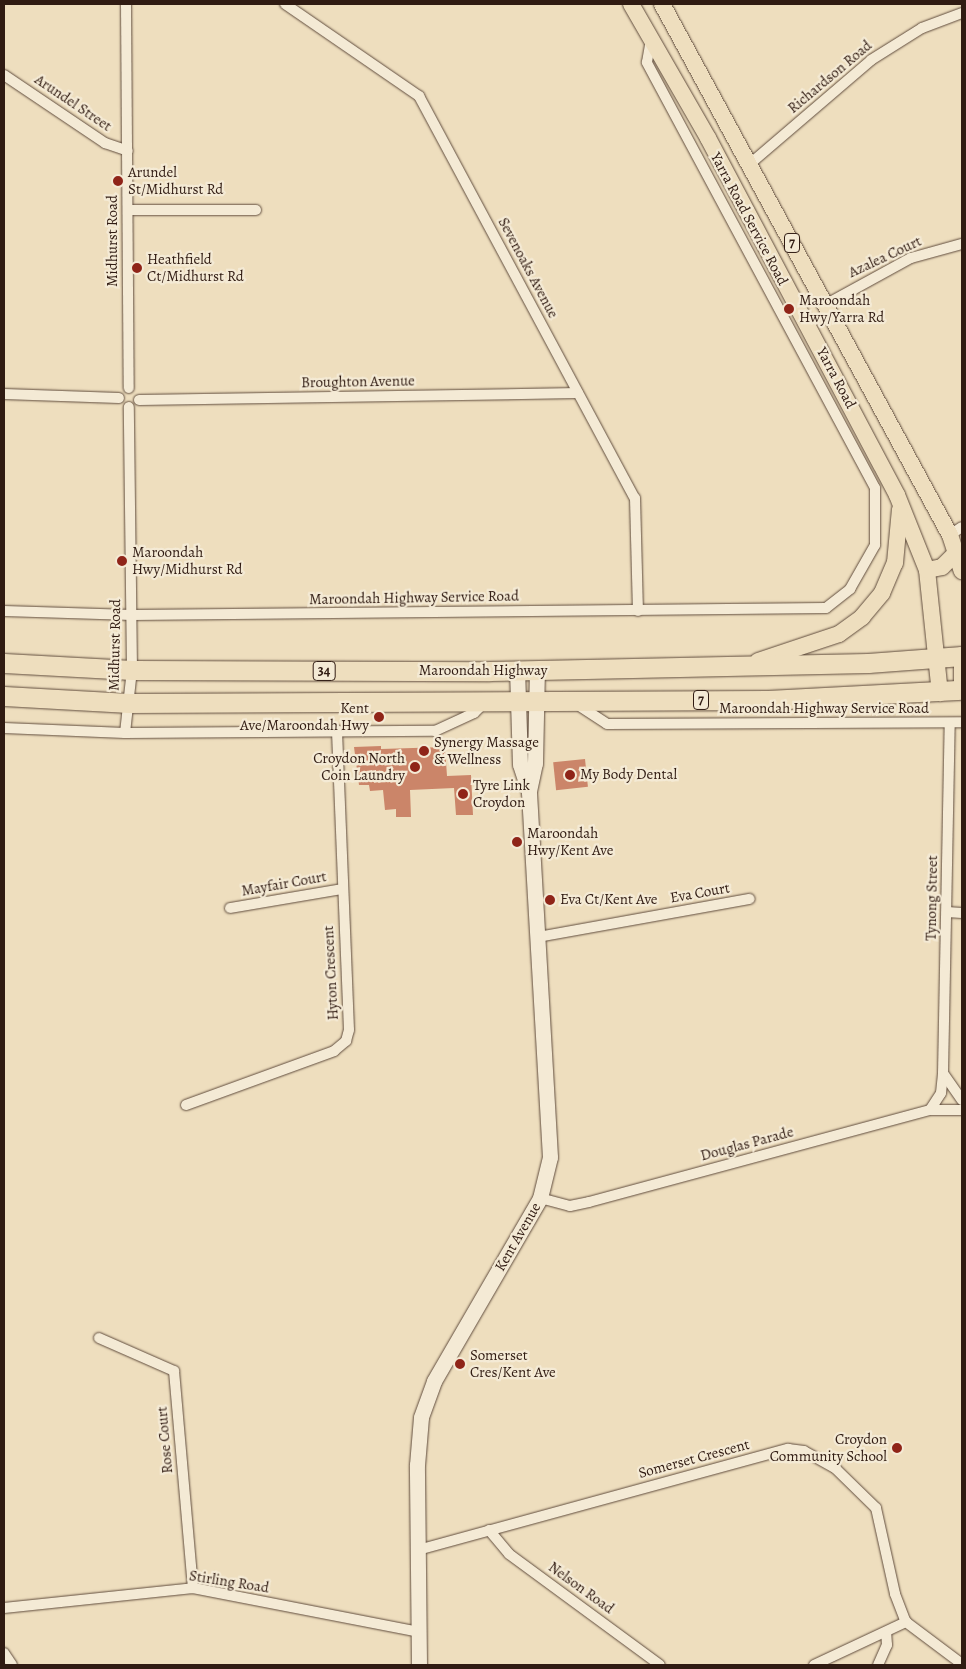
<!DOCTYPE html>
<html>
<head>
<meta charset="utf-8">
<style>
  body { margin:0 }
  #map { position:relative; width:966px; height:1669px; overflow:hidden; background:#eedebe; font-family:Alegreya,serif }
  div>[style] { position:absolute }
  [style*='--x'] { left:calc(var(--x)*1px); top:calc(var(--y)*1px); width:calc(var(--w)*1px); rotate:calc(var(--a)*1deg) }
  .building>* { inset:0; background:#cb8569; transform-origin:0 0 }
  .roads { filter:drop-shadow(0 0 1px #604c3d) drop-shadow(0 0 1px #604c3d) }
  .street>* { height:10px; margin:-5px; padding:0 5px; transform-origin:5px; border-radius:5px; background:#f4ead5 }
  .secondary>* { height:15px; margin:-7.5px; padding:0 7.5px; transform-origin:7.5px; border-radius:7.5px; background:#f4ead5 }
  .primary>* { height:16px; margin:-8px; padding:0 8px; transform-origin:8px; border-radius:8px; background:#eedebe }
  .highway>* { height:19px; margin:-9.5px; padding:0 9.5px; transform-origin:9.5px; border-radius:9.5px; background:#eedebe }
  .dots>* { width:14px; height:14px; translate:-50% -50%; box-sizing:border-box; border:2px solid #f4ead5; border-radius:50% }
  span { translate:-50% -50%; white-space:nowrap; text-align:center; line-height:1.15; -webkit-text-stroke:4.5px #f4ead5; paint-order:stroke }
  .shield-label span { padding:1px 4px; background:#f4ead5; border:1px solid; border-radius:4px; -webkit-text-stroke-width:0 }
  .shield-label { font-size:14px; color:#301b12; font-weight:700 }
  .street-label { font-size:15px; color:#301b12 }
  .poi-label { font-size:15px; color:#301b12 }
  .left { translate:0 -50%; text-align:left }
  .right { translate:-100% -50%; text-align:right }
  .frame { position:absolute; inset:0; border:5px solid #301b12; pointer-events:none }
</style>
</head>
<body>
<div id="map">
  <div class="building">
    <div style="clip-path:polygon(381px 746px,381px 749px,445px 747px,447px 776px,471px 775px,473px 815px,456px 815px,454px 788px,410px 790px,411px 817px,396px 817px,396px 809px,385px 810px,383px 790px,370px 791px,369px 785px,359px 785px,354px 747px)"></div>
    <div style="left:585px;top:759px;width:28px;height:32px;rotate:84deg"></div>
  </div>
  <div class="roads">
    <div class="street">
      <div style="--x:126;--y:4;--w:384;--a:89.6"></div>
      <div style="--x:285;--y:4;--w:163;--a:34.5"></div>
      <div style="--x:419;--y:96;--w:456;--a:61.8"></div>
      <div style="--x:635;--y:498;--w:113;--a:88.5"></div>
      <div style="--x:4;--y:75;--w:122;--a:34"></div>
      <div style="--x:105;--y:143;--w:24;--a:19"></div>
      <div style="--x:751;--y:163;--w:158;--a:-40.6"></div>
      <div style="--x:871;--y:60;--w:60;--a:-32.1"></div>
      <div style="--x:922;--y:28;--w:43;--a:-20.6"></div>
      <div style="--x:128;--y:210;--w:128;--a:0"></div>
      <div style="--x:825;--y:305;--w:98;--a:-28.7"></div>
      <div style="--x:911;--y:258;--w:53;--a:-15.4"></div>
      <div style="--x:4;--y:394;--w:115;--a:2"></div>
      <div style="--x:139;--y:400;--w:439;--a:-0.9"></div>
      <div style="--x:950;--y:535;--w:14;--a:-34"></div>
      <div style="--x:4;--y:611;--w:128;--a:1.8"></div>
      <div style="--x:132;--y:615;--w:694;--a:-0.58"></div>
      <div style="--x:826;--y:608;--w:31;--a:-38"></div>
      <div style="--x:850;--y:589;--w:51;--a:-60.4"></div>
      <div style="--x:875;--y:545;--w:57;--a:-90"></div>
      <div style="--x:875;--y:488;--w:483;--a:-118.2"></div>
      <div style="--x:647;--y:62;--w:22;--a:-80"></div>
      <div style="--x:575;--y:703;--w:38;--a:33"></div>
      <div style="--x:607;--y:724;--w:355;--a:-0.3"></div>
      <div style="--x:4;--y:728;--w:121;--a:2.4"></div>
      <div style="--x:125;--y:733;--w:310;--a:-0.4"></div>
      <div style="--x:435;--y:731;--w:43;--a:-24.8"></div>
      <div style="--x:474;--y:713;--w:16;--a:-45"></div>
      <div style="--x:125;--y:733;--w:63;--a:-83.7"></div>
      <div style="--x:132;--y:670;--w:263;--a:-90.7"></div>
      <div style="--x:230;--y:908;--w:114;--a:-9.6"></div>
      <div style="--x:947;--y:912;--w:15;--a:4"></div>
      <div style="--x:538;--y:937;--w:215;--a:-10.2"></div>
      <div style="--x:943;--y:1073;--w:33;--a:55"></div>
      <div style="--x:186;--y:1105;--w:158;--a:-20"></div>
      <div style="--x:334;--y:1051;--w:16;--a:-40"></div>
      <div style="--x:346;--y:1041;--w:11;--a:-75"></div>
      <div style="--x:349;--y:1030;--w:300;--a:-92.3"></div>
      <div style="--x:930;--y:1110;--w:20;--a:-57"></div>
      <div style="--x:941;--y:1093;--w:20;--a:-84"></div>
      <div style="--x:943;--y:1073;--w:349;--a:-88.9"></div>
      <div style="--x:540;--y:1198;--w:31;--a:15"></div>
      <div style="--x:570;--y:1206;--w:19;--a:-12"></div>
      <div style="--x:589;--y:1202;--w:353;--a:-15.1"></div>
      <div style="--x:930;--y:1110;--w:32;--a:0"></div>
      <div style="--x:99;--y:1338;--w:82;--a:23.7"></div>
      <div style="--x:174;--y:1371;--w:218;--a:85"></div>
      <div style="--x:489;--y:1530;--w:31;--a:50"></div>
      <div style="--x:509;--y:1554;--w:187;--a:36.3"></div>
      <div style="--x:418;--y:1550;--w:384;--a:-15.3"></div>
      <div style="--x:788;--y:1449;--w:16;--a:7"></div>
      <div style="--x:804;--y:1451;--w:37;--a:29"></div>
      <div style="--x:836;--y:1469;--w:56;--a:44.3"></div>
      <div style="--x:876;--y:1508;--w:88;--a:77.5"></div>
      <div style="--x:895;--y:1594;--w:30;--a:69"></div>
      <div style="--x:4;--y:1608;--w:190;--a:-6"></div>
      <div style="--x:193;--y:1588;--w:230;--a:11"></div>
      <div style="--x:906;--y:1622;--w:70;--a:36.9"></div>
      <div style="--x:4;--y:1653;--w:14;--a:56"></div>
      <div style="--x:814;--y:1665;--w:102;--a:-25.1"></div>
      <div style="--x:878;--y:1665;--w:22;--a:-66"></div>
      <div style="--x:887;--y:1645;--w:13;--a:-94"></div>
    </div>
    <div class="secondary">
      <div style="--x:529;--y:791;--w:29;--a:-78"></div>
      <div style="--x:535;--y:763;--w:92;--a:-88.8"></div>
      <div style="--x:419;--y:1665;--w:200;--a:-90.6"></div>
      <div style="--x:417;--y:1465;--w:48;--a:-85.2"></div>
      <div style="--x:421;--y:1417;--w:38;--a:-70"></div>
      <div style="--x:434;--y:1381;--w:211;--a:-59.9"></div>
      <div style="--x:540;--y:1198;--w:42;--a:-76.3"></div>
      <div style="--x:550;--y:1157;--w:366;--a:-93.3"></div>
      <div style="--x:529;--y:792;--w:29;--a:-108"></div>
      <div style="--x:520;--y:764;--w:93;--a:-91.8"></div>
    </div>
    <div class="primary">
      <div style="--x:631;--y:4;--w:155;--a:60.1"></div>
      <div style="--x:708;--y:138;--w:404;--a:62.1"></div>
      <div style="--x:897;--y:495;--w:81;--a:68.2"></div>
      <div style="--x:927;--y:570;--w:124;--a:84"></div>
      <div style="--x:662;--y:4;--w:604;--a:61.53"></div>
      <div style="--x:950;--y:535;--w:38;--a:72"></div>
      <div style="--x:927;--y:570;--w:15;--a:-11"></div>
      <div style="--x:942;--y:567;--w:23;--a:-45"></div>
      <div style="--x:758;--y:661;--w:85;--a:-18.4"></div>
      <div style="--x:839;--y:634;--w:29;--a:-36"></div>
      <div style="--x:862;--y:617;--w:31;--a:-50"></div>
      <div style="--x:882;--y:593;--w:33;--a:-67"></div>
      <div style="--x:895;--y:563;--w:54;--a:-84.7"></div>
      <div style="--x:962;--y:690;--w:35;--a:-90"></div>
    </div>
    <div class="highway">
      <div style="--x:4;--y:663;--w:128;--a:3.1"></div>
      <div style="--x:132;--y:670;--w:357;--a:0.2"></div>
      <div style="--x:489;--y:671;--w:379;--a:-1.2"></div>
      <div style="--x:868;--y:663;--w:94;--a:-4.3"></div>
      <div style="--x:4;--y:696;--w:125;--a:3.2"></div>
      <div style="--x:129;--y:703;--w:639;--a:-0.27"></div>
      <div style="--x:768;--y:700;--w:194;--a:-3"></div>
    </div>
  </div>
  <div class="dots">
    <div style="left:118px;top:181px;background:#8f2418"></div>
    <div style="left:137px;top:268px;background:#8f2418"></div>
    <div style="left:789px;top:309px;background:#8f2418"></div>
    <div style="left:122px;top:561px;background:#8f2418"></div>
    <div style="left:379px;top:717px;background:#8f2418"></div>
    <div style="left:424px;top:751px;background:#8f2418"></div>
    <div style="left:415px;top:767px;background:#8f2418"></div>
    <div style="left:570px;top:775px;background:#8f2418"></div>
    <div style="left:463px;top:794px;background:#8f2418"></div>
    <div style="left:517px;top:842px;background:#8f2418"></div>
    <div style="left:550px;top:900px;background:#8f2418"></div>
    <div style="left:460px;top:1364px;background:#8f2418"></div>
    <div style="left:897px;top:1448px;background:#8f2418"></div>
  </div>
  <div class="shield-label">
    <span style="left:792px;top:243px">7</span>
    <span style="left:324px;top:671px">34</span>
    <span style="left:701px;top:700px">7</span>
  </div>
  <div class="street-label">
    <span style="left:830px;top:77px;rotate:-40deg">Richardson Road</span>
    <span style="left:73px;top:103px;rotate:34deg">Arundel Street</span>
    <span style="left:749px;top:219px;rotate:62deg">Yarra Road Service Road</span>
    <span style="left:113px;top:241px;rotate:-90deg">Midhurst Road</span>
    <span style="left:885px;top:257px;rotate:-25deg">Azalea Court</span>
    <span style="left:528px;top:268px;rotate:62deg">Sevenoaks Avenue</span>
    <span style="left:836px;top:378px;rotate:62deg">Yarra Road</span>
    <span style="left:358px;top:382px;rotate:-1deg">Broughton Avenue</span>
    <span style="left:414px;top:598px;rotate:-1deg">Maroondah Highway Service Road</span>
    <span style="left:115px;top:645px;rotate:-89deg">Midhurst Road</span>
    <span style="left:483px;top:671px">Maroondah Highway</span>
    <span style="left:824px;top:709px">Maroondah Highway Service Road</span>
    <span style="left:284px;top:884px;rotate:-10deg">Mayfair Court</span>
    <span style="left:700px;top:893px;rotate:-10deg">Eva Court</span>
    <span style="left:932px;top:898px;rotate:-89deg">Tynong Street</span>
    <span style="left:331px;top:973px;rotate:-93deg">Hyton Crescent</span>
    <span style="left:747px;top:1144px;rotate:-15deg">Douglas Parade</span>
    <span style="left:518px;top:1237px;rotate:-60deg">Kent Avenue</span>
    <span style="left:165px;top:1440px;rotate:-95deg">Rose Court</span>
    <span style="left:694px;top:1459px;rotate:-15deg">Somerset Crescent</span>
    <span style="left:229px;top:1582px;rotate:9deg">Stirling Road</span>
    <span style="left:581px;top:1588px;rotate:36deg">Nelson Road</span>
  </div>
  <div class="poi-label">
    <span class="left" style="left:128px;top:181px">Arundel<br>St/Midhurst Rd</span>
    <span class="left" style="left:147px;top:268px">Heathfield<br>Ct/Midhurst Rd</span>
    <span class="left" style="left:799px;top:309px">Maroondah<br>Hwy/Yarra Rd</span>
    <span class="left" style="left:132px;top:561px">Maroondah<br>Hwy/Midhurst Rd</span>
    <span class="right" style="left:369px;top:717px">Kent<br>Ave/Maroondah Hwy</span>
    <span class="left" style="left:434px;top:751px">Synergy Massage<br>&amp; Wellness</span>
    <span class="right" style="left:405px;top:767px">Croydon North<br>Coin Laundry</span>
    <span class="left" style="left:580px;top:775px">My Body Dental</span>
    <span class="left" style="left:473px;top:794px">Tyre Link<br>Croydon</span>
    <span class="left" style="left:527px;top:842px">Maroondah<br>Hwy/Kent Ave</span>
    <span class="left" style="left:560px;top:900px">Eva Ct/Kent Ave</span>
    <span class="left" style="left:470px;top:1364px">Somerset<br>Cres/Kent Ave</span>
    <span class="right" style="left:887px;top:1448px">Croydon<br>Community School</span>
  </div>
  <div class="frame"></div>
</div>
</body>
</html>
